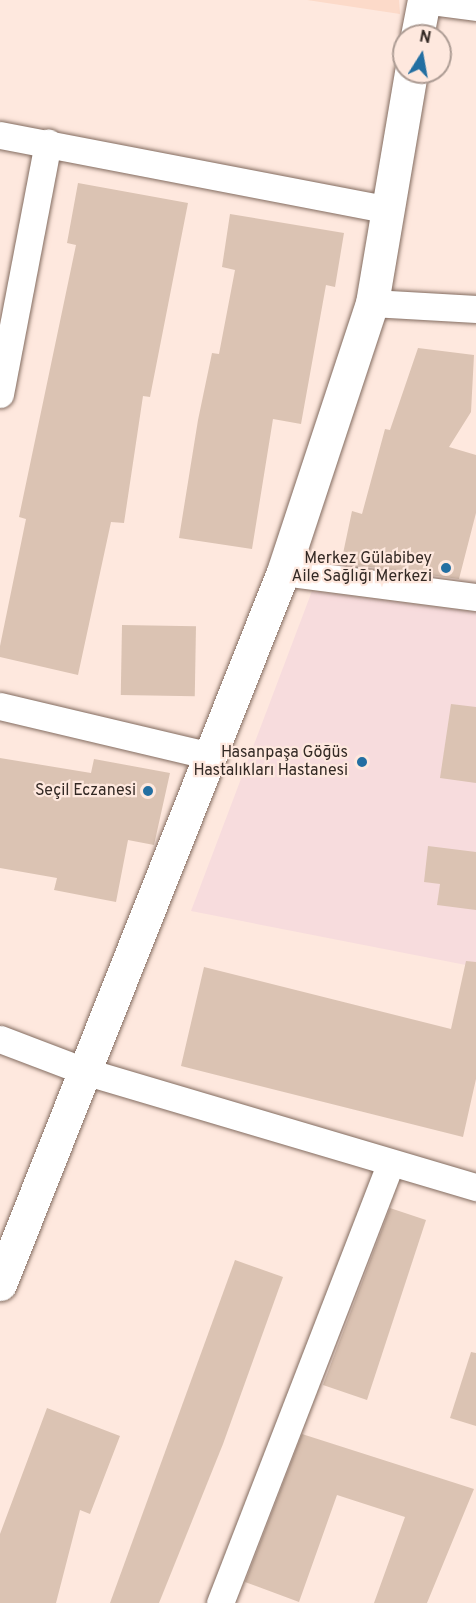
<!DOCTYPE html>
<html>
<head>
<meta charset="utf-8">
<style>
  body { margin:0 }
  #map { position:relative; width:476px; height:1603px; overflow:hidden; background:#fee8de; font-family:Overpass,sans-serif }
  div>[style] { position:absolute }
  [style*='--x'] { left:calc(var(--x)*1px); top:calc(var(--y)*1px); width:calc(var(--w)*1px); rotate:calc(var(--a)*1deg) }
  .built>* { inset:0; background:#fcdac9 }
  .medical>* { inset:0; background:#f7dcdd }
  .building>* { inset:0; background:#dbc3b3; transform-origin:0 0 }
  .roads { filter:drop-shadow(0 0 2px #826b5f) drop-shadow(0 0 2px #826b5f) }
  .minor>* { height:27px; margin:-13.5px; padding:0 13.5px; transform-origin:13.5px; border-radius:13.5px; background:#fff }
  .tertiary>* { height:33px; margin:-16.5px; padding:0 16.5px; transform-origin:16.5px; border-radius:16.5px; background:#fff }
  .dots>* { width:16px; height:16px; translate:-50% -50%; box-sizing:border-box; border:3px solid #fee8de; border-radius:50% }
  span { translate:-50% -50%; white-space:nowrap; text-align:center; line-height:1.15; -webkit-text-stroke:4.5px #fee8de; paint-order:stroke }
  .poi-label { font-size:16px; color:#332924 }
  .right { translate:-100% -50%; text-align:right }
  .north { position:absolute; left:392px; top:24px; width:60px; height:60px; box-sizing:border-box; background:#fee8de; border:2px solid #ad9c94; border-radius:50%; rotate:11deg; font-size:16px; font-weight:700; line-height:24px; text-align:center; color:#332924 }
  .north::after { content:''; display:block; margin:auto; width:21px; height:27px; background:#236fa2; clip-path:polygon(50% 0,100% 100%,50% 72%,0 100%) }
</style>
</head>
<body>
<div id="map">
  <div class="built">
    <div style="clip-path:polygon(307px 0,399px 0,400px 14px)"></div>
  </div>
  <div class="medical">
    <div style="clip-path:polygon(312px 591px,476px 612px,476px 967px,191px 911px)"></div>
  </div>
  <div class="building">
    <div style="clip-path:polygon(78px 183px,188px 203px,150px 397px,143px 396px,124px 523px,111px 522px,78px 675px,0 657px,0 646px,26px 519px,19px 517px,76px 245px,67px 243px)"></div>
    <div style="clip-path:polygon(230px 214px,344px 233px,335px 287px,326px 285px,301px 424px,273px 419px,252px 549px,179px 538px,198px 420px,212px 353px,219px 354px,235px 270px,222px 267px)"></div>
    <div style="clip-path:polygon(418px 348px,474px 355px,471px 412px,449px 447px,476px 455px,476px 513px,459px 579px,341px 563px,352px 511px,362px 514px,385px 429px,390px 430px)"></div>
    <div style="left:122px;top:625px;width:74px;height:70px;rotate:1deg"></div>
    <div style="clip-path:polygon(451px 704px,476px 707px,476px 783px,440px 778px)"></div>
    <div style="clip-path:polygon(0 758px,91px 773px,94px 759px,170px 773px,154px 845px,128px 840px,116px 902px,54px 890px,57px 878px,0 868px)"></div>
    <div style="clip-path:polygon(428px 846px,476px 852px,476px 910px,437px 905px,440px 884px,424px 882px)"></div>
    <div style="clip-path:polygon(466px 961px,476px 962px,476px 1079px,463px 1137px,181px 1066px,204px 967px,451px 1029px)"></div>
    <div style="clip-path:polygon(390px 1208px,426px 1220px,367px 1400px,323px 1385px)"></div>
    <div style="clip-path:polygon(235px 1260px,283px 1277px,223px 1444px,159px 1603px,110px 1603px)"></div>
    <div style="clip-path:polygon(471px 1352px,476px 1353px,476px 1426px,450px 1418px)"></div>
    <div style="clip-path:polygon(47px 1408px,120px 1436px,90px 1514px,80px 1510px,56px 1603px,0 1603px,0 1534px)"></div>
    <div style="clip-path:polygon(302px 1434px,474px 1489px,427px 1603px,374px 1603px,405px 1517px,337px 1495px,299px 1602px,245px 1582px)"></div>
  </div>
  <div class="roads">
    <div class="minor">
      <div style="--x:424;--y:0;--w:52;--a:7.7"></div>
      <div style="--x:0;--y:135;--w:393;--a:10.9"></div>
      <div style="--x:372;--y:303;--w:104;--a:3.3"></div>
      <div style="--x:0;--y:394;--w:256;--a:-79.2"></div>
      <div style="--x:283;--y:572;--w:195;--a:7.4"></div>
      <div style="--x:0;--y:706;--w:217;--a:13.3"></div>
      <div style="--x:0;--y:1039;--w:93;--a:20.8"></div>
      <div style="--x:87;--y:1072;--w:406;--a:16.5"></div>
      <div style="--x:220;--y:1603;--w:470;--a:-68.8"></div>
    </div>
    <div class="tertiary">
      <div style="--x:417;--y:36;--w:37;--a:-79"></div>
      <div style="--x:0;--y:1284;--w:766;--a:-68.32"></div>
      <div style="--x:283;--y:572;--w:283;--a:-71.7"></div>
      <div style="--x:372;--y:303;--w:234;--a:-80.4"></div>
    </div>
  </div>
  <div class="dots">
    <div style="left:446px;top:568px;background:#236fa2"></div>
    <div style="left:362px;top:762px;background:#236fa2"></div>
    <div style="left:148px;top:791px;background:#236fa2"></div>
  </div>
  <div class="poi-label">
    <span class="right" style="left:432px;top:568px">Merkez Gülabibey<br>Aile Sağlığı Merkezi</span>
    <span class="right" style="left:348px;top:762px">Hasanpaşa Göğüs<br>Hastalıkları Hastanesi</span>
    <span class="right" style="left:136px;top:791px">Seçil Eczanesi</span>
  </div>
  <div class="north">N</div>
</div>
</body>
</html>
